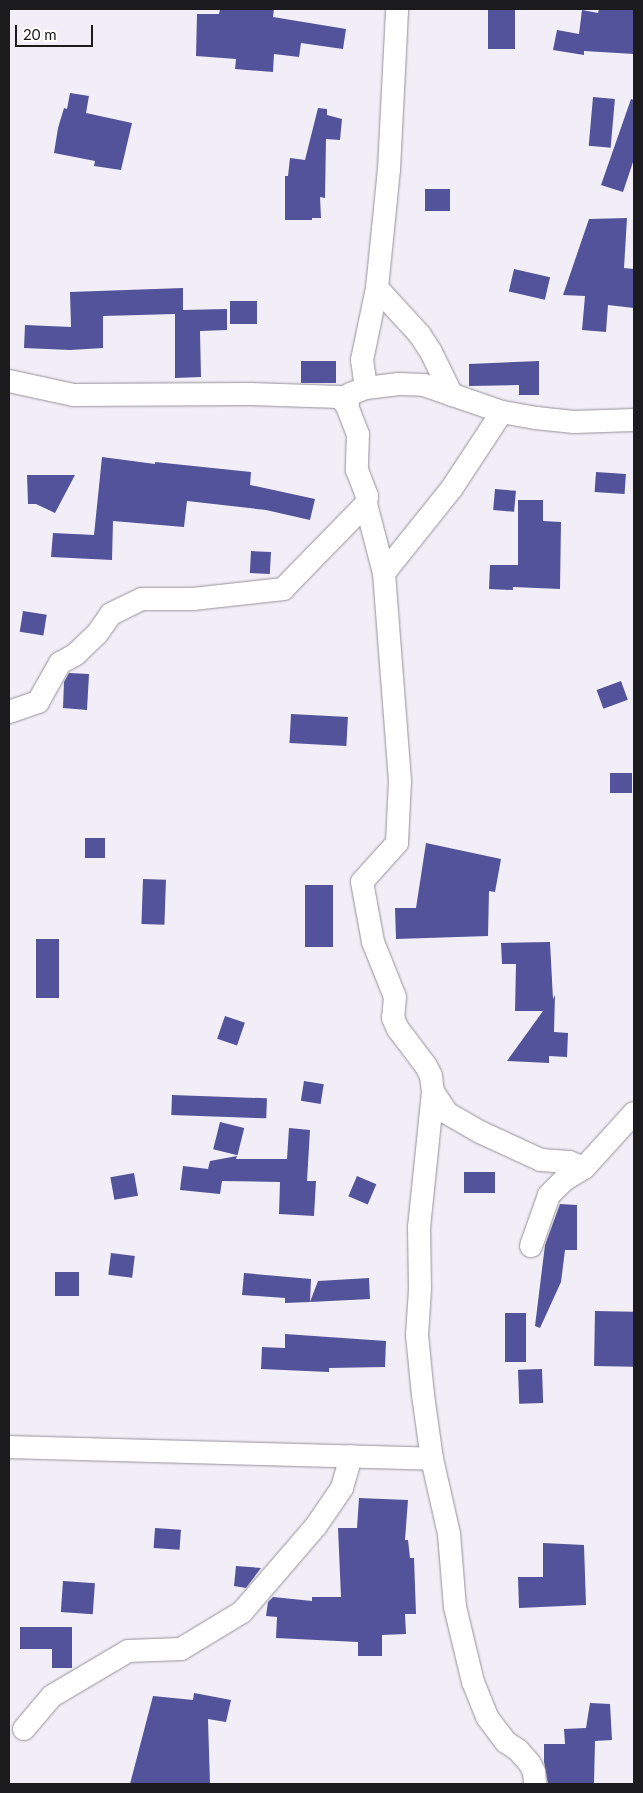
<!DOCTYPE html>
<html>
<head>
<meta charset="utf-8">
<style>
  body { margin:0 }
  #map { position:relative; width:643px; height:1793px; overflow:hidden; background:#f2eef7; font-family:Lato,sans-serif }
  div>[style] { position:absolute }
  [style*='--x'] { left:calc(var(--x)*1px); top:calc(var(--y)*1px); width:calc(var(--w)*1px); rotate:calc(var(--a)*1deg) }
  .building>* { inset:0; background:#52539a; transform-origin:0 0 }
  .roads { filter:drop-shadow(0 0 1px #949199) drop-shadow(0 0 1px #949199) }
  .minor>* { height:22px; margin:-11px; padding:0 11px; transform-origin:11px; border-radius:11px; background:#fff }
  span { translate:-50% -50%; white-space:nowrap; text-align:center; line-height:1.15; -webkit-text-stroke:5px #fff; paint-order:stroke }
  .frame { position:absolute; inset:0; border:10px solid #1b1a1d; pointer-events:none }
  .scale { position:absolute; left:15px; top:25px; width:78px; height:22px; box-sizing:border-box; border:2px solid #1b1a1d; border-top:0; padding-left:6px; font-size:15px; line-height:18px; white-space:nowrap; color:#1b1a1d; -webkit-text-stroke:4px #fff; paint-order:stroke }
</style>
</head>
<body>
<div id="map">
  <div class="building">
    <div style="clip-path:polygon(220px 9px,274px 9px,273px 17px,346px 29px,343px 49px,301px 43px,299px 57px,274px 54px,273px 72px,235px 69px,236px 59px,196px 56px,197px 14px,219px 14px)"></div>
    <div style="left:488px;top:9px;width:27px;height:40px"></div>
    <div style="clip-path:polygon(599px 9px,634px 9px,634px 54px,584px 51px,584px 55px,553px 50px,557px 30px,579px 34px,582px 10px,598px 13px)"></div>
    <div style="clip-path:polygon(70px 93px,89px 96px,86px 113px,132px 123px,121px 170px,94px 166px,95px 161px,54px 153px,58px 128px,64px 108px,67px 109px)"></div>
    <div style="left:593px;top:97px;width:22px;height:49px;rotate:5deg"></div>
    <div style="clip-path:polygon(631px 99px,634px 100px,634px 159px,623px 192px,601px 185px)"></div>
    <div style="clip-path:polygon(318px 108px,327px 109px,327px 115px,342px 119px,340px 140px,326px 139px,325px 198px,320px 197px,321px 218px,312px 218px,312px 220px,285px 220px,285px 176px,288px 176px,290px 158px,305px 160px)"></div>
    <div style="left:450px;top:189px;width:22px;height:25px;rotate:90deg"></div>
    <div style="clip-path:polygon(627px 218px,624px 268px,634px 269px,634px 308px,608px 305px,606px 332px,582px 330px,585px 296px,563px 295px,589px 219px)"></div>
    <div style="left:514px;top:269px;width:37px;height:23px;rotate:13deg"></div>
    <div style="clip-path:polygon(183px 288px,183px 310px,227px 309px,227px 330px,200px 331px,201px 377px,175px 378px,175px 314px,103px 316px,103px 348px,70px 350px,24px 348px,25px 325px,71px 327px,70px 292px)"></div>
    <div style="left:257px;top:301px;width:23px;height:27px;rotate:90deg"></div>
    <div style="left:301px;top:361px;width:35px;height:22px"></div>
    <div style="clip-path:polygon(539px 361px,539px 395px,519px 395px,519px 385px,469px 386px,469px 364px)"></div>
    <div style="clip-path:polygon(102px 457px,155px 464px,155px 462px,251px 472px,250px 485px,315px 499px,310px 520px,266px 510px,187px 501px,184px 527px,113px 521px,112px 560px,51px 557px,53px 533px,94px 535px)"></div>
    <div style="left:596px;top:472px;width:30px;height:20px;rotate:4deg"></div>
    <div style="clip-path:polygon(27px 475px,75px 475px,55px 513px,36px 504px,28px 504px)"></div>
    <div style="left:495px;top:489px;width:21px;height:21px;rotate:5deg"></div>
    <div style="clip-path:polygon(518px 500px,543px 500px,543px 521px,561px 522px,560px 589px,513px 587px,513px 590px,489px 589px,490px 565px,518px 565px)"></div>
    <div style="left:251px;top:551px;width:20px;height:22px;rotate:3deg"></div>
    <div style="left:23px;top:611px;width:24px;height:21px;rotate:9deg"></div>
    <div style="clip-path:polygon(69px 673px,89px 674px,87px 710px,63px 708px,64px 682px)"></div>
    <div style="left:621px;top:681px;width:20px;height:26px;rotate:70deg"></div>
    <div style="left:291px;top:714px;width:57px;height:29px;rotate:3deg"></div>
    <div style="left:610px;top:773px;width:22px;height:20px"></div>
    <div style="left:85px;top:838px;width:20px;height:20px"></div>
    <div style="clip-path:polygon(426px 843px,501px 859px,495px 892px,489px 891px,488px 936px,396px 939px,395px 908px,416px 908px)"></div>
    <div style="left:143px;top:879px;width:23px;height:45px;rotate:2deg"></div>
    <div style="left:305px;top:885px;width:28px;height:62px"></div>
    <div style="left:36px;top:939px;width:23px;height:59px"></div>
    <div style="clip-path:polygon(550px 942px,553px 999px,555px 995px,554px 1032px,568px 1033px,567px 1057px,549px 1056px,549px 1063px,507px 1061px,543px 1011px,515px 1011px,516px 964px,502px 964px,501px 943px)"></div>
    <div style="left:225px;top:1016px;width:21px;height:24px;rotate:19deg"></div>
    <div style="left:304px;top:1081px;width:20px;height:20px;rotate:9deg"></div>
    <div style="left:172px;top:1095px;width:95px;height:20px;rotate:2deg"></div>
    <div style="left:220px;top:1122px;width:25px;height:28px;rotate:14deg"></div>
    <div style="clip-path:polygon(289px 1128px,310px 1130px,307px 1181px,316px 1181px,314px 1216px,279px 1214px,280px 1182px,222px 1181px,220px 1194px,180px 1190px,183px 1166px,208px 1169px,210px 1161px,237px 1156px,236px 1159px,287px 1159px)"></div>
    <div style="left:495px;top:1172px;width:21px;height:31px;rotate:90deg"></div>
    <div style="left:134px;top:1173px;width:23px;height:24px;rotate:80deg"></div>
    <div style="left:357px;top:1176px;width:21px;height:22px;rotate:23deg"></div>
    <div style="clip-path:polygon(560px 1204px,577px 1205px,577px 1250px,565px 1250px,561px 1282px,540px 1328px,535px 1326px,545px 1245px)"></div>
    <div style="left:111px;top:1253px;width:24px;height:22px;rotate:7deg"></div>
    <div style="left:55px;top:1272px;width:24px;height:24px"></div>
    <div style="clip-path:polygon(244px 1273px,311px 1279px,310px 1302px,285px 1303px,285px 1298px,242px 1295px)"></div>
    <div style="clip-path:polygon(369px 1278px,370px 1299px,310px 1302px,318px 1281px)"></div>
    <div style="left:595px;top:1311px;width:39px;height:55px;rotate:1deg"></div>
    <div style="left:505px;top:1313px;width:21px;height:49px"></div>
    <div style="clip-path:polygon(285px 1334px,386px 1341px,385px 1367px,329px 1368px,329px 1372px,261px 1369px,262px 1347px,285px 1348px)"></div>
    <div style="left:542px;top:1369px;width:34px;height:24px;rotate:88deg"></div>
    <div style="clip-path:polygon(359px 1498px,408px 1500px,405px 1540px,408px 1540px,410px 1558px,414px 1558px,416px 1614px,405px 1614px,406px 1634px,382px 1635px,382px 1656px,358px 1656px,358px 1642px,276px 1638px,277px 1617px,266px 1616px,268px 1602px,273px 1597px,312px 1601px,312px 1597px,341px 1597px,338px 1528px,357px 1528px)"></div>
    <div style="left:155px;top:1528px;width:26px;height:20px;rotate:4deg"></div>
    <div style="clip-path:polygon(543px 1543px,584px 1545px,586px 1605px,519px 1608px,518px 1577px,543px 1577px)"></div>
    <div style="clip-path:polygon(236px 1566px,261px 1568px,246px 1588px,234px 1586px)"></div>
    <div style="left:63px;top:1581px;width:32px;height:31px;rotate:4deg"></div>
    <div style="clip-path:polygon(20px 1627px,72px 1627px,72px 1668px,52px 1668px,52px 1649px,20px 1649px)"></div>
    <div style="clip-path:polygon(194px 1693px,231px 1700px,226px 1722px,208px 1719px,210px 1784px,130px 1784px,153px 1696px,193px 1700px)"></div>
    <div style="clip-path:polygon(590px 1703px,610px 1704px,612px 1740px,595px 1741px,594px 1784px,548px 1784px,544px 1762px,544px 1744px,565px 1744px,564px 1729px,586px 1728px)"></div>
  </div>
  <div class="roads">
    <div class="minor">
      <div style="--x:377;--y:288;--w:64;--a:47.5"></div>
      <div style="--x:420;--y:335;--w:20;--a:57"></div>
      <div style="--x:431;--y:352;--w:48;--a:64"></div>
      <div style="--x:9;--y:381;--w:66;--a:12.2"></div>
      <div style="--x:74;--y:395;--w:176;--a:-0.3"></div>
      <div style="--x:250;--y:394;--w:90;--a:1.9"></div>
      <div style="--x:340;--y:397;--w:11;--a:52"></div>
      <div style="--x:347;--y:406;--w:12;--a:-76"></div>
      <div style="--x:350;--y:394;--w:17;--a:-21"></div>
      <div style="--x:366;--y:388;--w:33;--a:-7"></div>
      <div style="--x:399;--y:384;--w:25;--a:2"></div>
      <div style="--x:424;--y:385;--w:83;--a:19.1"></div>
      <div style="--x:502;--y:412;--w:35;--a:10"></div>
      <div style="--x:536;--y:418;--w:38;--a:6"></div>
      <div style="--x:574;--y:422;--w:60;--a:-1.9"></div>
      <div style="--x:366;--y:388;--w:28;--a:-98"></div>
      <div style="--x:362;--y:360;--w:74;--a:-78.2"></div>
      <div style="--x:377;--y:288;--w:59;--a:-84.2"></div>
      <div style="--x:383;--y:229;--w:60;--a:-84.3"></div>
      <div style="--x:389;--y:169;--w:160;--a:-87.1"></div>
      <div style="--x:347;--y:406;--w:30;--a:69"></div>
      <div style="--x:358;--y:434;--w:36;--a:92"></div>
      <div style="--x:357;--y:470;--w:28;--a:69"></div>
      <div style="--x:367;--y:496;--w:8;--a:97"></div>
      <div style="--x:366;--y:504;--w:71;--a:75.4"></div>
      <div style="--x:384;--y:573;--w:209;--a:85.6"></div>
      <div style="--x:400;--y:781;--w:62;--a:92.8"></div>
      <div style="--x:397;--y:843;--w:52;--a:131.9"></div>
      <div style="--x:362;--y:882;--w:61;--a:79.6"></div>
      <div style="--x:373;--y:942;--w:59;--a:68.2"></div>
      <div style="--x:395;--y:997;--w:21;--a:95"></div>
      <div style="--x:393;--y:1018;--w:12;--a:66"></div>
      <div style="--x:398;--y:1029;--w:46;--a:52.9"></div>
      <div style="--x:426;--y:1066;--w:11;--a:63"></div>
      <div style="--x:431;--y:1076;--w:16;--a:83"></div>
      <div style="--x:433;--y:1092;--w:136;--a:95.9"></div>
      <div style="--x:419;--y:1227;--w:62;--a:89.1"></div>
      <div style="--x:420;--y:1289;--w:46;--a:93.7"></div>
      <div style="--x:417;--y:1335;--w:60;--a:84.3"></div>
      <div style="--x:423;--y:1395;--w:65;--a:82"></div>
      <div style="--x:432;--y:1459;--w:77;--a:77.2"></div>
      <div style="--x:449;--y:1534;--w:73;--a:85.3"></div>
      <div style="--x:455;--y:1607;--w:77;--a:76.5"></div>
      <div style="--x:473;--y:1682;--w:38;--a:68"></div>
      <div style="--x:487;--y:1717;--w:31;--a:53"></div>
      <div style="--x:506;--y:1742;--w:14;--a:34"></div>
      <div style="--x:518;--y:1750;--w:18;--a:49"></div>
      <div style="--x:530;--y:1764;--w:9;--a:63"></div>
      <div style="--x:534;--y:1772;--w:12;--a:85"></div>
      <div style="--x:384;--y:573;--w:109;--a:-51.3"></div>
      <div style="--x:452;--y:488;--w:91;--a:-56.7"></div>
      <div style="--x:9;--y:712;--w:31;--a:-19"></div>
      <div style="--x:38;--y:702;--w:45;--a:-60.6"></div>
      <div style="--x:60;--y:663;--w:18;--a:-29"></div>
      <div style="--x:76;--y:654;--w:29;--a:-44"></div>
      <div style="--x:97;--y:634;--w:24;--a:-55"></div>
      <div style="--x:111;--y:614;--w:34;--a:-26"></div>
      <div style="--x:142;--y:599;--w:51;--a:0"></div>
      <div style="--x:193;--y:599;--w:91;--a:-6.3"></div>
      <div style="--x:283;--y:589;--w:119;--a:-45.7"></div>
      <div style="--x:433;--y:1092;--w:25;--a:56"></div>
      <div style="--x:447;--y:1113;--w:38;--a:30"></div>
      <div style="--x:480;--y:1132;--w:67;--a:24.7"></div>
      <div style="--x:541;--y:1160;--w:28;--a:4"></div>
      <div style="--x:569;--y:1162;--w:16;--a:22"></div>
      <div style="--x:531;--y:1246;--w:54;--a:-70.6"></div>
      <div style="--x:549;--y:1195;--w:21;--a:-45"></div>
      <div style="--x:564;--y:1180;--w:23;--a:-31"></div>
      <div style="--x:584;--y:1168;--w:74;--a:-47.7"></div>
      <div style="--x:9;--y:1447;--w:423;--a:1.6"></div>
      <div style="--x:24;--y:1729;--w:43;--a:-49.7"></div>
      <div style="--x:52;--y:1696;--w:88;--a:-30.6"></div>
      <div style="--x:128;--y:1651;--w:53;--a:-2.2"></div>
      <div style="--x:181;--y:1649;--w:71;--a:-31.2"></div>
      <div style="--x:242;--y:1612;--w:113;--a:-49.3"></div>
      <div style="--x:316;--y:1526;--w:46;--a:-55.6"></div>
      <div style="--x:342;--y:1488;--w:33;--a:-74"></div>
    </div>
  </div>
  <div class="frame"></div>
  <div class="scale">20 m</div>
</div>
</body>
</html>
